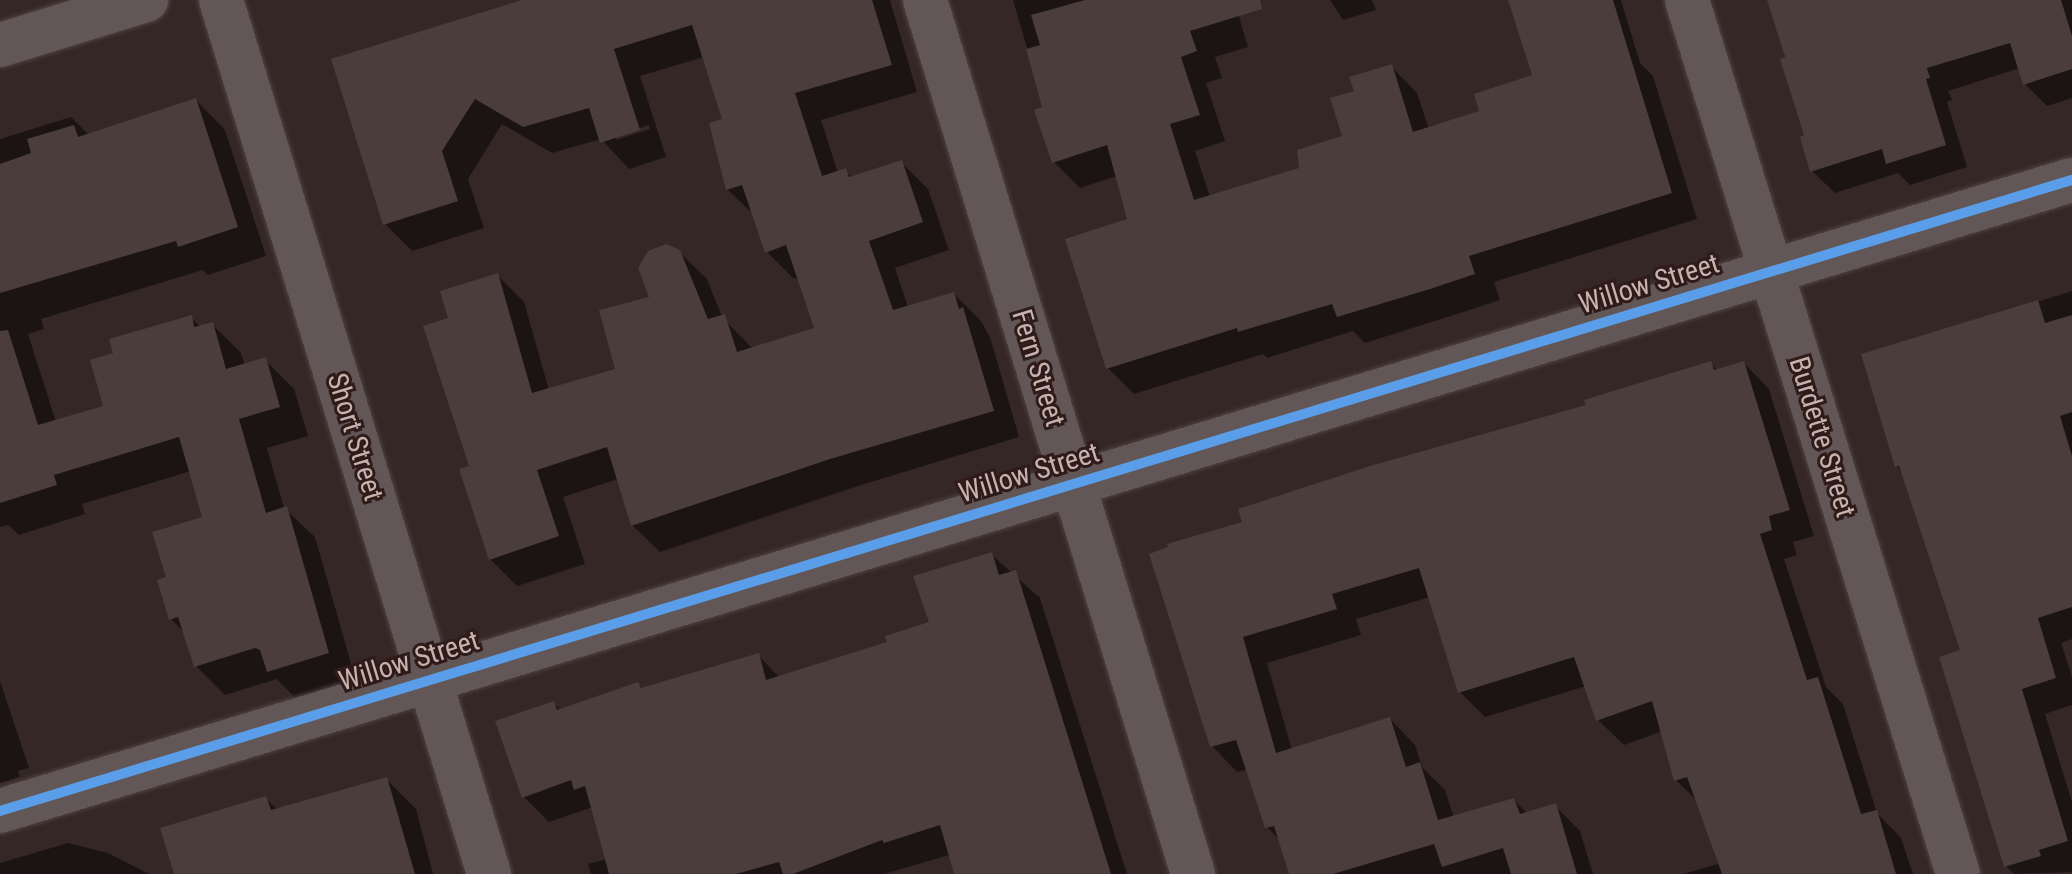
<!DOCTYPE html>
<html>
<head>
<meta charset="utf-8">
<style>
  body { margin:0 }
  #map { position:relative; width:2072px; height:874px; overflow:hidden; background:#352725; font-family:"Roboto Condensed",sans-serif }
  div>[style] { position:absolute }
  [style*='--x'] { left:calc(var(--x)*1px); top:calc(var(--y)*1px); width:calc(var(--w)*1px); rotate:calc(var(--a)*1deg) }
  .shadow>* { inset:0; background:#0007 }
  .building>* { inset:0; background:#4a3d3c }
  .roads { filter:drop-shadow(0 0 2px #4e4341) drop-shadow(0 0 2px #4e4341) }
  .minor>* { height:44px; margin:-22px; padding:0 22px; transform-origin:22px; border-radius:22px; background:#625756 }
  .cycleway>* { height:10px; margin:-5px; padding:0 5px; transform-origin:5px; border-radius:5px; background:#5a9eea }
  span { translate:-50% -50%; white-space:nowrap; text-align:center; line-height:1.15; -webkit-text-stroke:6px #2f1b19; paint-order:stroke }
  .street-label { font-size:28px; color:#c7b2ae }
</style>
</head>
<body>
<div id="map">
  <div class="shadow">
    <div style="clip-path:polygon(evenodd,527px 0,890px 0,917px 92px,821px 120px,838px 173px,845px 170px,853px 178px,901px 162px,928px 189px,949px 250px,895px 268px,908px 307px,954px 294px,981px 321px,990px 337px,1019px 437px,858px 486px,660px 552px,632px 525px,618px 479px,563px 497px,585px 564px,517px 586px,490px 559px,472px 467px,451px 320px,497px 275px,524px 302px,549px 390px,617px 370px,679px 252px,707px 279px,722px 317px,753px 349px,817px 329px,799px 277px,794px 279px,767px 252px,754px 215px,727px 189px,724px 120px,704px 57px,640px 76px,666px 157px,629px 169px,601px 139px,552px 153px,502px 124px,468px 179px,484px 228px,412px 251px,385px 224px,527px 0,649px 125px,650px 129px,616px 140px,616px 136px,649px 125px)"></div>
    <div style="clip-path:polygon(1013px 0,1234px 0,1248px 47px,1215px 57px,1222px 78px,1206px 83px,1225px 141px,1195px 151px,1210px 197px,1301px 170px,1344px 137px,1356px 92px,1391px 66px,1417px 93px,1429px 129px,1481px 112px,1535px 76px,1510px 0,1621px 0,1640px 63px,1653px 76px,1697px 219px,1494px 282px,1500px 300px,1457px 314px,1365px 343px,1353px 331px,1267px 358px,1263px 354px,1134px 394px,1108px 368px,1130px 221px,1117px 176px,1080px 188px,1054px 162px,1045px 109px)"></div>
    <div style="clip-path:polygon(1330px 0,1372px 0,1376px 10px,1343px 20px)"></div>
    <div style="clip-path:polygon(1769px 0,2072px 0,2072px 98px,2047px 106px,2025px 84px,2020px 68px,1948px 91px,1952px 100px,1947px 102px,1967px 167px,1910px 185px,1898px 173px,1835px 193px,1812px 171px,1807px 137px)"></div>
    <div style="clip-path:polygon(196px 100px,225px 130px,266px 256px,208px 275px,203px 270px,41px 319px,44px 329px,28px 334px,56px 422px,105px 407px,116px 354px,191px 318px,201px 327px,212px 324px,241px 353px,245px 366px,265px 360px,294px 389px,308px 436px,267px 448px,284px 508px,315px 537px,356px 681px,297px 700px,277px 679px,225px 695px,196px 666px,185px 633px,171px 619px,168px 579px,204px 518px,191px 471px,82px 504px,85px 514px,19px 535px,8px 525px,0 527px,0 139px,71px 117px,89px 135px)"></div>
    <div style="clip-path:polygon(2072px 291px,2072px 639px,2061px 643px,2072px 677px,2072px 705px,2045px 714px,2072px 802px,2072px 872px,2014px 874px,2006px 866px,1963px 652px,1904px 474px,1896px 466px,1863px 356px)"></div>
    <div style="clip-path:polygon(1710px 363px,1718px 371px,1744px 363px,1769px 389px,1814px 536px,1793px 542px,1797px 555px,1784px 559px,1826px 687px,1843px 704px,1877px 813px,1901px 838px,1913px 874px,1683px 874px,1718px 864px,1697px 801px,1676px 780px,1663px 731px,1624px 745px,1598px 720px,1586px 686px,1485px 717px,1460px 692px,1430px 597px,1356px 619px,1361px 635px,1267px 663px,1292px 750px,1390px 719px,1415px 745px,1422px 767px,1445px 790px,1454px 818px,1514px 800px,1528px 814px,1555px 806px,1580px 831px,1593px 874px,1291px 874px,1281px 841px,1267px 827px,1248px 769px,1237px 772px,1212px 746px,1245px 523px)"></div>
    <div style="clip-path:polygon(991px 554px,1040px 598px,1127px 874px,966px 874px,949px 855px,884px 874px,591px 874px,588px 864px,607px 859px,593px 807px,549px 822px,524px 797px,554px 703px,561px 711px,638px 684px,643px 689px,758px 655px,780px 678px,889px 643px,931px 623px)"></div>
    <div style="clip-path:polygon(0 681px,29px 768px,18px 771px,20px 777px,0 783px)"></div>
    <div style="clip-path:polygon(387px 780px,416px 809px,433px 874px,176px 874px,266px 799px,278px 810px)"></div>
    <div style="clip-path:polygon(68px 843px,108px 853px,149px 874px,0 874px,0 863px)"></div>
  </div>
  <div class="building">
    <div style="clip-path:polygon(522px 0,872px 0,892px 65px,795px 93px,822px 176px,846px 168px,849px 177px,902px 160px,923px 222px,869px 241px,893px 310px,954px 292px,959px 309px,963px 307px,994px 411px,830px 459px,631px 526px,607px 447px,537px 470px,559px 536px,489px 560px,459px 469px,469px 466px,423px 326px,448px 318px,440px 291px,498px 273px,532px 393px,615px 369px,599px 310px,649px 297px,638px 268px,648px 251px,666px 244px,680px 250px,708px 319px,725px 314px,737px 352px,814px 328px,786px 245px,765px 253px,742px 185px,726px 190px,709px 123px,722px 119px,692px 25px,614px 49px,640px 130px,600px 143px,589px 108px,523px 127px,475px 99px,442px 151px,458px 201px,383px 225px,331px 59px)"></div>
    <div style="clip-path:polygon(1085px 0,1260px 0,1262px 9px,1190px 31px,1197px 51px,1181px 57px,1200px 115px,1170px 124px,1194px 200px,1299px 168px,1297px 150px,1342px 136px,1330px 98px,1354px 91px,1349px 77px,1392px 64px,1413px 132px,1479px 111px,1474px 94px,1532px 75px,1508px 0,1613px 0,1672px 193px,1469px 256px,1475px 274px,1430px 289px,1337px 317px,1332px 304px,1238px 332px,1237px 328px,1106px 369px,1065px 239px,1127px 219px,1107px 145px,1052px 163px,1034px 110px,1042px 107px,1026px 49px,1040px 45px,1031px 15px)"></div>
    <div style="clip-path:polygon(1767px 0,2061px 0,2072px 36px,2072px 69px,2023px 85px,2010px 43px,1927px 68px,1930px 78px,1926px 79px,1946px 145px,1886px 164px,1882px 149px,1810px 172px,1800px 137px,1804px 135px,1780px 59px,1785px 57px)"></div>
    <div style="clip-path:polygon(196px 98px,238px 227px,178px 247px,176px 241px,0 293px,0 164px,31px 153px,27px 139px,74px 125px,78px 137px)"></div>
    <div style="clip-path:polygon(2038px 300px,2045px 323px,2072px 315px,2072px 412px,2060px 416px,2072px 456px,2072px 607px,2038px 618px,2056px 678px,2022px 689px,2068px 841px,2039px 850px,2041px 856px,2004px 867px,1939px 657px,1960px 650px,1899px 466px,1895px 467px,1861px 354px)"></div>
    <div style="clip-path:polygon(192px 315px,194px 327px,213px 322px,226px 369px,266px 357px,280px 407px,239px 419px,266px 513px,287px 506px,329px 653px,267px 672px,260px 650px,255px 648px,194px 667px,178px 617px,169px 620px,157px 580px,166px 577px,152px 532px,202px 517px,179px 437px,54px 475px,57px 485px,0 503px,0 331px,8px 330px,38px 425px,103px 406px,90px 360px,113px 353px,109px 339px)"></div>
    <div style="clip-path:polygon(1711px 361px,1714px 370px,1744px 361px,1790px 510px,1769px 516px,1772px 530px,1760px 534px,1807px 680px,1818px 677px,1861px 814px,1877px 810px,1896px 874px,1722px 874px,1687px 777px,1674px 781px,1652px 701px,1596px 721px,1574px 657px,1458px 693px,1419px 568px,1332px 594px,1337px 609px,1243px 637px,1276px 753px,1390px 717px,1406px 767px,1420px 762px,1438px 820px,1514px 798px,1520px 814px,1556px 803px,1577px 874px,1511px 874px,1503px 848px,1442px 867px,1434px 844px,1333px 874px,1289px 874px,1274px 826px,1265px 828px,1236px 740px,1210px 747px,1149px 554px,1168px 547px,1167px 544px,1242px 522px,1238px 509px,1370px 466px,1586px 405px,1584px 400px)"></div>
    <div style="clip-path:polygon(992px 552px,999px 575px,1016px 570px,1111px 874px,954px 874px,940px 825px,884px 843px,882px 840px,793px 874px,783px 874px,779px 862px,736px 874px,609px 874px,585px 786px,574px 790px,571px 780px,522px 798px,495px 721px,554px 701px,557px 710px,638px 682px,641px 688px,759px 653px,766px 680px,887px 642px,885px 636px,929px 622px,913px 576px)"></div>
    <div style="clip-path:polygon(387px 777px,415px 874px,174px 874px,160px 828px,266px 796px,271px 810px)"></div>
  </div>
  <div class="roads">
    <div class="minor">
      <div style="--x:221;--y:0;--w:914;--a:72.95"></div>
      <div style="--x:925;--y:0;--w:914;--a:72.95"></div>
      <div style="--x:1687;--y:0;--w:915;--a:72.77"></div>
      <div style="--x:0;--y:45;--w:153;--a:-17.1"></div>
      <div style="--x:0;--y:811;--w:2166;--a:-16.94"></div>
    </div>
  </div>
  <div class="cycleway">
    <div style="--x:0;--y:811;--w:2166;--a:-16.94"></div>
  </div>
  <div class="street-label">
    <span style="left:1649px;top:284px;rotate:-17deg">Willow Street</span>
    <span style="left:1038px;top:368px;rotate:73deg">Fern Street</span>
    <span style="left:355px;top:437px;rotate:73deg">Short Street</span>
    <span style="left:1822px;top:437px;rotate:73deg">Burdette Street</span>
    <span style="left:1029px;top:473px;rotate:-17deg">Willow Street</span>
    <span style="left:409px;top:661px;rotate:-17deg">Willow Street</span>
  </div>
</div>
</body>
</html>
